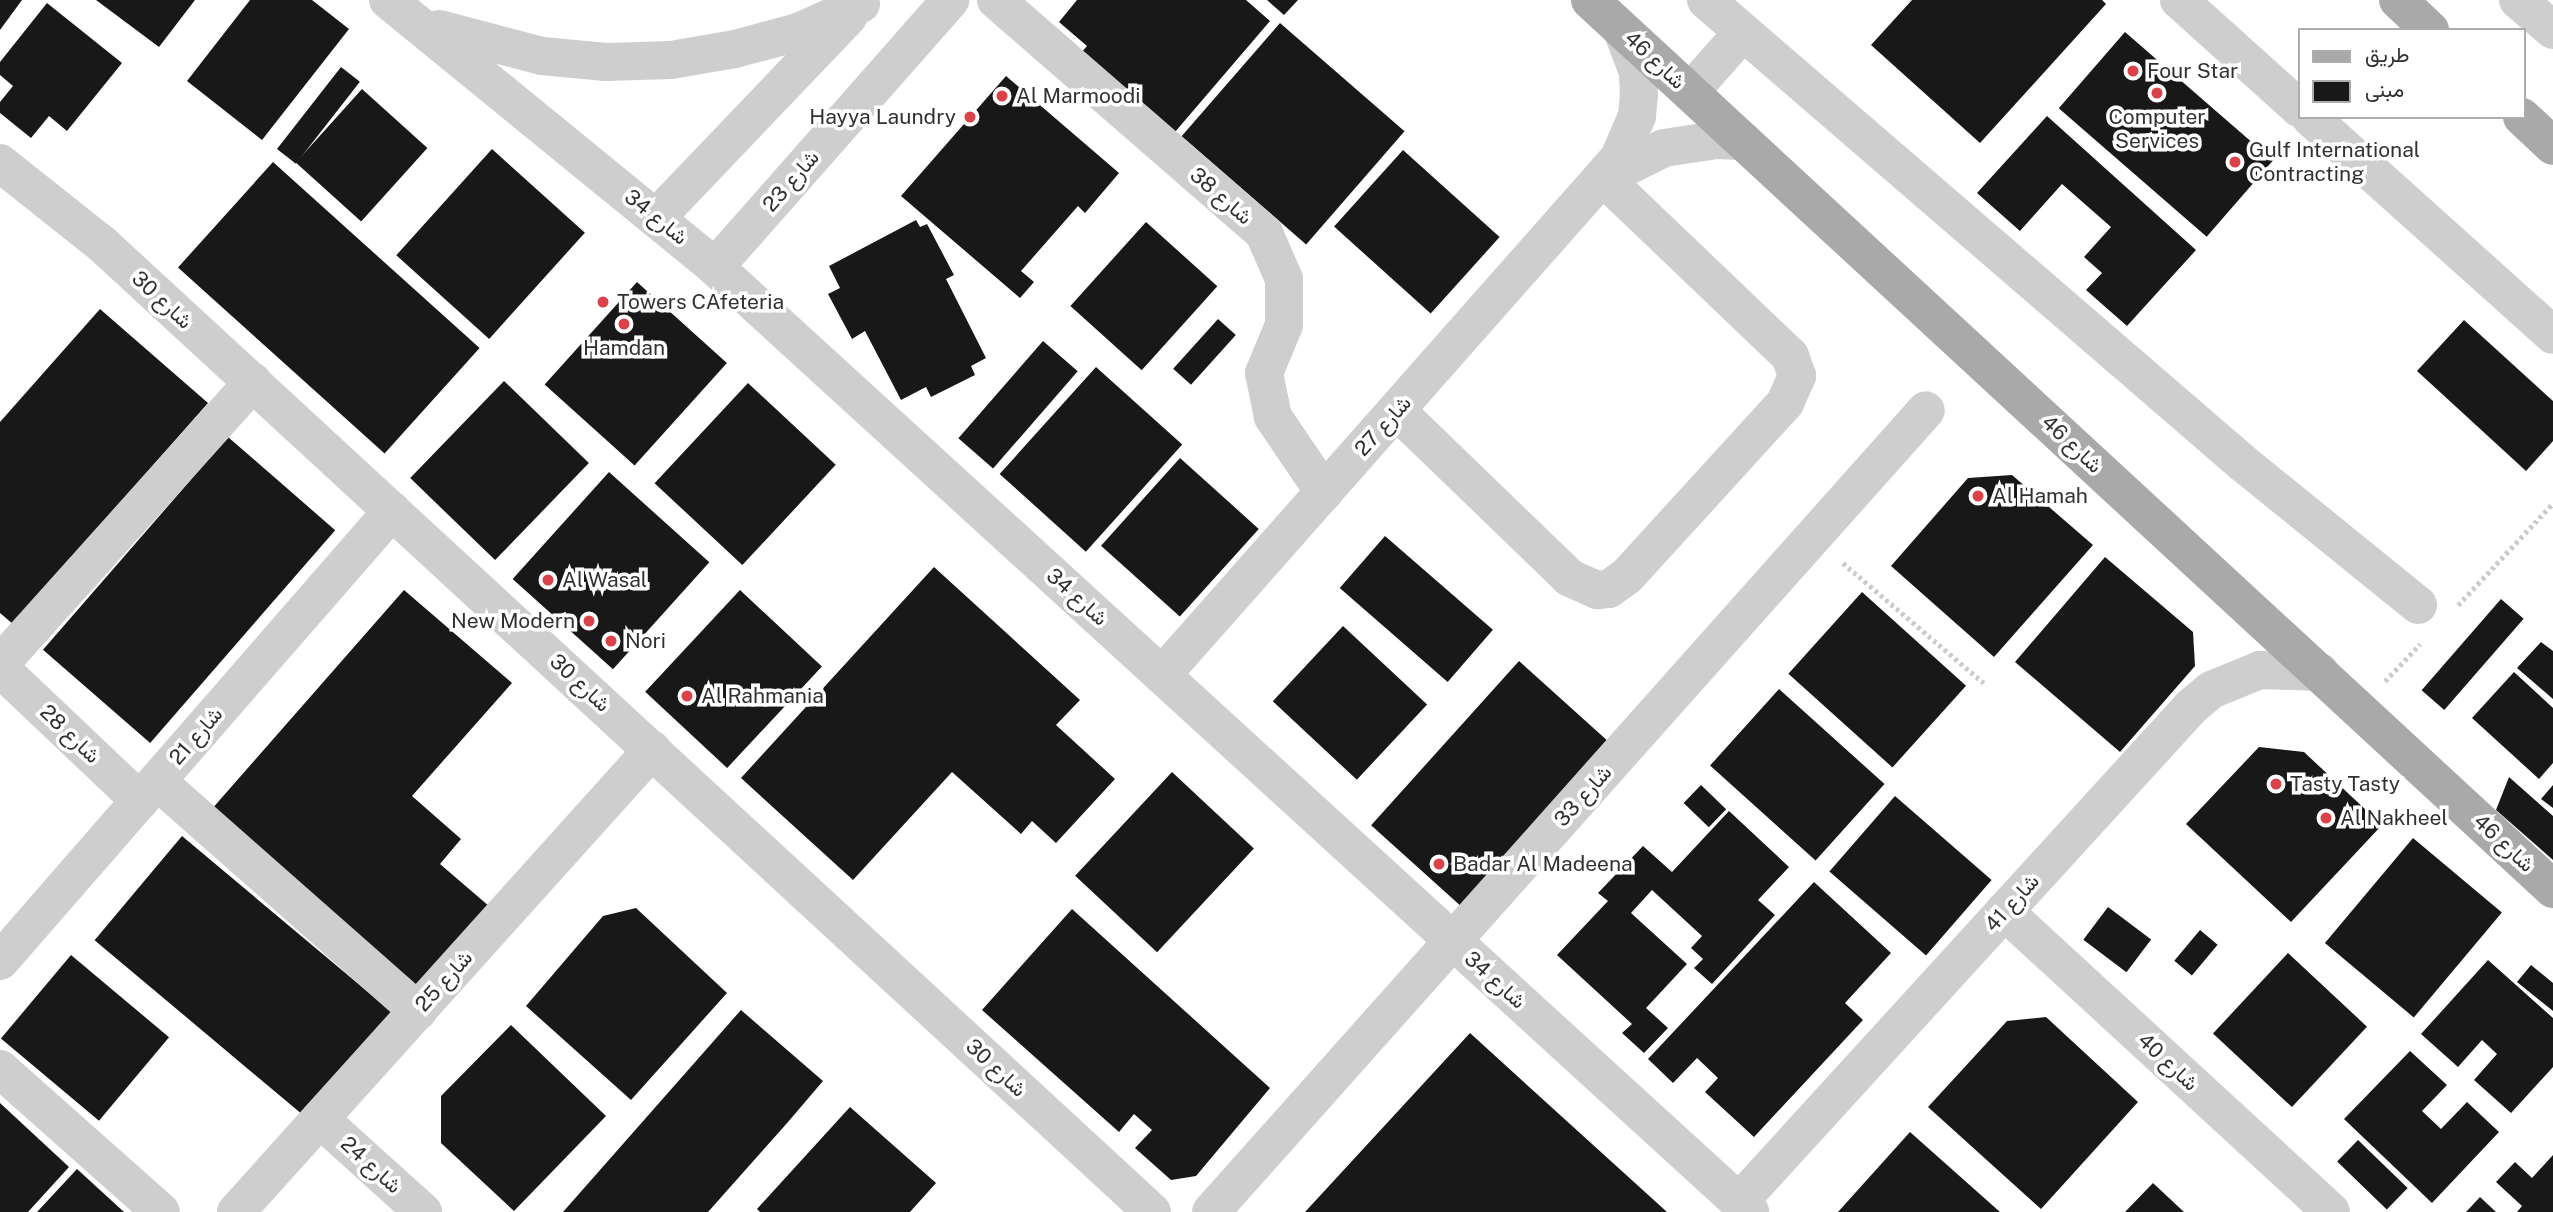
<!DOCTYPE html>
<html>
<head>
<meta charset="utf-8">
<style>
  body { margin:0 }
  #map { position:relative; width:2553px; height:1212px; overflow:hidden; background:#fff; font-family:"Public Sans",Vazirmatn,sans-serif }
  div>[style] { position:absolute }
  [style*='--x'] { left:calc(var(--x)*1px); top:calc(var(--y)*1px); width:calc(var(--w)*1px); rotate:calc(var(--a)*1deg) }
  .building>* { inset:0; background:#181818; transform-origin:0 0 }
  .path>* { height:4.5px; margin-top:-2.25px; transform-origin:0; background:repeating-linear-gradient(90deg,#cbcbcb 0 3.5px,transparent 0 7px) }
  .minor>* { height:38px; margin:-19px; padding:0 19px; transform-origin:19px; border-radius:19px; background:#cecece }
  .major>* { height:38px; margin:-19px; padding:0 19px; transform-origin:19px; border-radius:19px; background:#a9a9a9 }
  .dots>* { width:19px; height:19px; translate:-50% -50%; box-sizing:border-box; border:4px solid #fff; border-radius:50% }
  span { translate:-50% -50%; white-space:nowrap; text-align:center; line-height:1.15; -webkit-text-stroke:7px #fff; paint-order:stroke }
  .street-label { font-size:21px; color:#313131 }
  .poi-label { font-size:21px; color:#313131 }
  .left { translate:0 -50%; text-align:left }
  .right { translate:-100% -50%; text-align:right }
  .legend { position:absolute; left:2298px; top:28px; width:228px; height:91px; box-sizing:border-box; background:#fff; border:2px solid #adadad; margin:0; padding:9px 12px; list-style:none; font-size:21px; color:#313131 }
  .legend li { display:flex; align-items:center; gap:14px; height:35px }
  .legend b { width:35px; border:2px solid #adadad }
</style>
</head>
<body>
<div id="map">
  <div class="building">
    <div style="clip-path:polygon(0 0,22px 0,0 30px)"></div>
    <div style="clip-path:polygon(96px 0,195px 0,159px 47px)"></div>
    <div style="clip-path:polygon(250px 0,312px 0,349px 29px,262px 140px,187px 81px)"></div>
    <div style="clip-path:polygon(1077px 0,1246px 0,1270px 21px,1175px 132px,1081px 53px,1087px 46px,1059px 22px)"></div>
    <div style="clip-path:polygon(1267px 0,1298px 0,1284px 15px)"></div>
    <div style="clip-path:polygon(1912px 0,2102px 0,2106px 4px,1980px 143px,1871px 45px)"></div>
    <div style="clip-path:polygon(47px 3px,122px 63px,67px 131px,49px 116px,31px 138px,0 113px,0 102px,13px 86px,0 75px,0 62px)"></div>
    <div style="left:1280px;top:23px;width:165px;height:150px;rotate:41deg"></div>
    <div style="left:2125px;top:32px;width:196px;height:101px;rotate:41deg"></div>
    <div style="left:341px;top:67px;width:24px;height:104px;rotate:38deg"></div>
    <div style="clip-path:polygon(1006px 76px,1119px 173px,1085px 213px,1078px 206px,1021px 271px,1034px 282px,1020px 298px,901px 196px)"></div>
    <div style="left:362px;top:89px;width:88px;height:99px;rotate:42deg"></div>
    <div style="clip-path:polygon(2047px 116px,2196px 250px,2127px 326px,2086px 290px,2102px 273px,2084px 257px,2111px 227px,2062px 184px,2020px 231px,1977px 193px)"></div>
    <div style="left:492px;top:149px;width:125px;height:143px;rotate:42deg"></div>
    <div style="left:1403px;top:150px;width:130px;height:103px;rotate:42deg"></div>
    <div style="left:273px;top:162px;width:278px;height:142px;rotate:42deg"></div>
    <div style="clip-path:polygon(916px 220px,920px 227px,927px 224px,954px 275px,946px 279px,986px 358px,971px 366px,975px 375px,931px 397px,926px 387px,901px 400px,865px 331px,852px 339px,828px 294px,840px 288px,829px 266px)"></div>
    <div style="left:1146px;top:222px;width:96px;height:113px;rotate:42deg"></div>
    <div style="left:637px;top:282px;width:121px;height:138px;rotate:42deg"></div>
    <div style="clip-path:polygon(100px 309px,208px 403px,13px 624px,0 613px,0 422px)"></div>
    <div style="left:1218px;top:319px;width:24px;height:67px;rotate:42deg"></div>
    <div style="clip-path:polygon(2464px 320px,2553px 401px,2553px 441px,2526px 471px,2417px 371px)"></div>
    <div style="left:1043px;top:341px;width:46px;height:129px;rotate:41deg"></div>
    <div style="left:1096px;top:367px;width:116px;height:144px;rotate:42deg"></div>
    <div style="left:504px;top:381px;width:118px;height:135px;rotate:44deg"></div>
    <div style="left:748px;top:383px;width:120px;height:137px;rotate:43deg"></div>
    <div style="left:228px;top:437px;width:142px;height:282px;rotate:41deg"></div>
    <div style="left:1180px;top:458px;width:106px;height:118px;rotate:42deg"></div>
    <div style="left:609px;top:472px;width:135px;height:144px;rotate:42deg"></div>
    <div style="clip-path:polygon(2012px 475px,2093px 545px,1994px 657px,1891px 566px,1968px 478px)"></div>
    <div style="left:1385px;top:536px;width:143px;height:69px;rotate:41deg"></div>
    <div style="clip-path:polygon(2105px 557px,2193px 632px,2195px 666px,2120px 752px,2015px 662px)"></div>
    <div style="clip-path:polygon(934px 567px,1080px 700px,1056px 725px,1115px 779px,1056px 843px,1032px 821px,1021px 834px,952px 772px,853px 880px,741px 778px)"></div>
    <div style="clip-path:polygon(404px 590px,512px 683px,412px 796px,461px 839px,440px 864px,497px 913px,425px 995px,211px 810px)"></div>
    <div style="left:740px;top:590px;width:112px;height:139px;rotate:43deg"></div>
    <div style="left:1862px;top:592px;width:140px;height:110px;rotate:42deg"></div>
    <div style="left:2501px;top:599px;width:30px;height:121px;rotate:41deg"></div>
    <div style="left:1343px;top:626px;width:115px;height:103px;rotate:43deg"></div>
    <div style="clip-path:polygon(2541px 642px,2553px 651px,2553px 699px,2517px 668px)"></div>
    <div style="left:1519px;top:661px;width:124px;height:221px;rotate:42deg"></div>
    <div style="clip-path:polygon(2514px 672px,2553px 708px,2553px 763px,2539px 779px,2472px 718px)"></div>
    <div style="left:1779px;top:689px;width:142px;height:103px;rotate:42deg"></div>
    <div style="clip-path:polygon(2259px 747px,2304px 752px,2382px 825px,2291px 922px,2186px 824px)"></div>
    <div style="left:1172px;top:772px;width:112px;height:142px;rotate:43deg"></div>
    <div style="clip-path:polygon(2509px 777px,2553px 816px,2553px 860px,2496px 810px)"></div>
    <div style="left:1701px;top:785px;width:35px;height:25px;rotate:44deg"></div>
    <div style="clip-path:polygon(2553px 785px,2553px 808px,2541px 799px)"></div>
    <div style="left:1895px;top:796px;width:128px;height:100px;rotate:41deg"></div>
    <div style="clip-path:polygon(1729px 811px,1789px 867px,1758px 900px,1775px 915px,1712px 984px,1694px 968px,1703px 959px,1691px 948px,1702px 936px,1652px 890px,1631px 913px,1687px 964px,1646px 1008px,1668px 1028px,1644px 1053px,1622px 1033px,1632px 1024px,1557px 955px,1608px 901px,1598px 893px,1643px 846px,1672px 872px)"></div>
    <div style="left:182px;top:836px;width:281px;height:136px;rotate:40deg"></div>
    <div style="left:2413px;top:838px;width:116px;height:137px;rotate:40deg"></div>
    <div style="clip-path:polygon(1814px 882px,1891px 953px,1845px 1003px,1863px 1020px,1754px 1137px,1705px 1092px,1718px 1078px,1697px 1058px,1673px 1083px,1648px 1059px)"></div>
    <div style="left:2108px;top:907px;width:54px;height:41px;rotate:37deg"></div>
    <div style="clip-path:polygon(636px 908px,727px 993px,631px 1100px,526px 1006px,603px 916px)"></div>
    <div style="clip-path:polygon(1072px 909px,1270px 1088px,1196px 1176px,1171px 1180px,1135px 1148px,1152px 1130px,1134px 1114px,1119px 1132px,982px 1010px)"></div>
    <div style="left:2200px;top:930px;width:23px;height:40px;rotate:40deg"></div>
    <div style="left:2288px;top:953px;width:108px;height:110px;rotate:43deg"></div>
    <div style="left:71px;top:955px;width:128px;height:109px;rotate:40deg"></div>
    <div style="clip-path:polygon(2488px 960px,2553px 1018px,2553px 1067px,2511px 1113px,2474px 1080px,2497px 1054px,2482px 1040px,2458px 1067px,2421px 1034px)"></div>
    <div style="clip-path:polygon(2531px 965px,2553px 983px,2553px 1011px,2517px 982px)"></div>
    <div style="clip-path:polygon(741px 1010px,823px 1081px,788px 1122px,708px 1212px,563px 1212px)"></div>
    <div style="clip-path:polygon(2046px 1017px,2138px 1102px,2041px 1209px,1928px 1107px,2007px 1021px)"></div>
    <div style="clip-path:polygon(511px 1025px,606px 1116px,514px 1211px,441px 1143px,441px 1096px)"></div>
    <div style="clip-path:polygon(1470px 1033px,1570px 1124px,1667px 1212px,1305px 1212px)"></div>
    <div style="clip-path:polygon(2410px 1051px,2447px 1085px,2422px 1111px,2441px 1129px,2467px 1102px,2499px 1132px,2432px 1203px,2344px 1119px)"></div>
    <div style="clip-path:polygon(0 1103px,69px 1167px,28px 1212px,0 1212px)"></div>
    <div style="clip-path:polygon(850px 1107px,936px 1183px,910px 1212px,760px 1212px,757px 1209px)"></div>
    <div style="clip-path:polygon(1910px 1132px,2000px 1212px,1838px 1212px)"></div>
    <div style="left:2358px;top:1140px;width:69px;height:30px;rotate:44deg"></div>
    <div style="clip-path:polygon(2553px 1155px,2553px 1212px,2517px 1212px,2522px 1206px,2496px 1182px,2515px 1162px,2532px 1178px)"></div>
    <div style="clip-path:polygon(77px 1169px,124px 1212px,37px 1212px)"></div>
    <div style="clip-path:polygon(2153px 1183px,2184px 1212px,2125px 1212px)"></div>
    <div style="clip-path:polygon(2480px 1197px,2496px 1212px,2466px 1212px)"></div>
  </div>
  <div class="path">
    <div style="--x:1843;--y:563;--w:185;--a:40.4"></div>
    <div style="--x:2458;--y:605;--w:139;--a:-47"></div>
    <div style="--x:2385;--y:681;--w:51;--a:-46.6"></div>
  </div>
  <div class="minor">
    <div style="--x:388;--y:0;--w:422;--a:39.2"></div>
    <div style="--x:715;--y:267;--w:1402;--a:42.4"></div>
    <div style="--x:996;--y:0;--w:355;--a:41"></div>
    <div style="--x:1264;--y:233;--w:50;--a:66.5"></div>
    <div style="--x:1284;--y:279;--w:46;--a:90"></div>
    <div style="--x:1284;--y:325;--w:52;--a:112.6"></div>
    <div style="--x:1264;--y:373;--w:45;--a:78.4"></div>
    <div style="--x:1273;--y:417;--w:91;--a:55.8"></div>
    <div style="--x:1706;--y:0;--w:710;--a:40.78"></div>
    <div style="--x:2244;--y:464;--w:224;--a:39"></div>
    <div style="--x:2179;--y:0;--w:161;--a:42"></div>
    <div style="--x:2518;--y:0;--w:46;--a:40.6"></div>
    <div style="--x:439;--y:29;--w:106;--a:14.7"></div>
    <div style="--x:542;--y:56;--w:64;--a:5.4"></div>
    <div style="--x:606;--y:62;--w:65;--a:-1.8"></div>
    <div style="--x:671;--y:60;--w:65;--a:-9.8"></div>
    <div style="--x:735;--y:49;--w:65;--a:-15.1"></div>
    <div style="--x:798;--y:32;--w:69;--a:-24"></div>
    <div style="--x:1690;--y:92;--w:80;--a:-48.5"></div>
    <div style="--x:2310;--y:117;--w:326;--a:41.9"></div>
    <div style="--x:0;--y:163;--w:130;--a:38.5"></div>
    <div style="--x:102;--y:244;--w:1428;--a:42.67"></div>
    <div style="--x:1606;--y:177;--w:65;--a:-26.6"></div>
    <div style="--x:1664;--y:148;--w:53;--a:-8.7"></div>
    <div style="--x:1716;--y:140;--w:27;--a:2"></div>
    <div style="--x:657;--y:217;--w:277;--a:-46.3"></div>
    <div style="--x:715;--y:267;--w:356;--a:-48.6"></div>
    <div style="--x:1397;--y:411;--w:240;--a:44"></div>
    <div style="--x:1570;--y:578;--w:30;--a:24"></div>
    <div style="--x:1597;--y:590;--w:12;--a:-5"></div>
    <div style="--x:1609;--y:589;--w:22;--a:-36"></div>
    <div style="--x:1627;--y:576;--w:234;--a:-47.6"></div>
    <div style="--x:1785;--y:403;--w:30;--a:-66"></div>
    <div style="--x:1797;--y:376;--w:21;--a:-109"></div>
    <div style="--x:1790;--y:356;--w:257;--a:-136.3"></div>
    <div style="--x:0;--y:664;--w:379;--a:-48.1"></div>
    <div style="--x:0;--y:668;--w:193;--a:43.5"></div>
    <div style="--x:1162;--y:675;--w:690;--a:-48.53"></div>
    <div style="--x:1619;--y:158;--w:46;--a:-66.8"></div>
    <div style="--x:1637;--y:116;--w:22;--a:-85"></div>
    <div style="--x:1639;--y:94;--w:22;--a:-93"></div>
    <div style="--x:1638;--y:72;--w:45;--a:-110.9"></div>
    <div style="--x:157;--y:781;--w:348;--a:41.4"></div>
    <div style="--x:2004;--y:911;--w:444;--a:42.6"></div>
    <div style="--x:0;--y:961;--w:597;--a:-48.94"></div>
    <div style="--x:0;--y:1069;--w:215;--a:41.6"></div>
    <div style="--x:320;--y:1119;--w:139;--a:42.1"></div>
    <div style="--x:1739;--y:1202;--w:670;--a:-47.6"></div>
    <div style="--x:2191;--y:707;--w:26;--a:-40"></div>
    <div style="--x:2211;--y:690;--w:53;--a:-22.2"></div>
    <div style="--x:2260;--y:670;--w:60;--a:1.9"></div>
    <div style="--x:236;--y:1212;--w:622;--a:-48"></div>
    <div style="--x:1211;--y:1212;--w:1074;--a:-48.28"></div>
  </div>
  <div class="major">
    <div style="--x:1590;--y:0;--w:1311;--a:42.71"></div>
    <div style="--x:2398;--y:0;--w:44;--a:43.2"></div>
    <div style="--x:2522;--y:117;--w:42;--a:43.1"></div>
  </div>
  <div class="dots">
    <div style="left:2133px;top:71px;background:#db4149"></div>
    <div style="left:2157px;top:93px;background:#db4149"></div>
    <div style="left:1002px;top:96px;background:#db4149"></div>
    <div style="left:970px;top:117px;background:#db4149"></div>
    <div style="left:2235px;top:162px;background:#db4149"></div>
    <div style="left:603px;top:302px;background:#db4149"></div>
    <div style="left:624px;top:324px;background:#db4149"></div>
    <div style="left:1978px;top:496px;background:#db4149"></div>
    <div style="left:548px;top:580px;background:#db4149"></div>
    <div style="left:589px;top:621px;background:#db4149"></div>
    <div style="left:611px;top:641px;background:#db4149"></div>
    <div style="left:687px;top:696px;background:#db4149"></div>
    <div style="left:2276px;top:784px;background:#db4149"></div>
    <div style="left:2326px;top:818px;background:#db4149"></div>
    <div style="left:1439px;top:864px;background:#db4149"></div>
  </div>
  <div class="street-label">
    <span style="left:1655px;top:60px;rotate:43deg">شارع 46</span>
    <span style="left:791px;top:181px;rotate:-49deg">شارع 23</span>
    <span style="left:1221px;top:196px;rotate:41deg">شارع 38</span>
    <span style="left:656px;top:217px;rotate:39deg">شارع 34</span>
    <span style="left:162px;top:300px;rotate:43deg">شارع 30</span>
    <span style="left:1383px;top:426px;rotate:-48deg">شارع 27</span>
    <span style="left:2072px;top:444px;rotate:43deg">شارع 46</span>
    <span style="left:1077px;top:597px;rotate:42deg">شارع 34</span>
    <span style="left:580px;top:683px;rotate:43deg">شارع 30</span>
    <span style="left:70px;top:734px;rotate:44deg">شارع 28</span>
    <span style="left:196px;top:736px;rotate:-49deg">شارع 21</span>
    <span style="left:1583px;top:796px;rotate:-48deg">شارع 33</span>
    <span style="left:2504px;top:843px;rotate:43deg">شارع 46</span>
    <span style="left:2012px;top:903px;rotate:-48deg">شارع 41</span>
    <span style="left:1495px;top:980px;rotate:42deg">شارع 34</span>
    <span style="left:444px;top:981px;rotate:-48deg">شارع 25</span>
    <span style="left:2168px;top:1062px;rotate:43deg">شارع 40</span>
    <span style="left:996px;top:1068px;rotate:43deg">شارع 30</span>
    <span style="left:371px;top:1165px;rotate:42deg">شارع 24</span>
  </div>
  <div class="poi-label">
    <span class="left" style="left:2147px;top:71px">Four Star</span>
    <span class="left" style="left:1016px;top:96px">Al Marmoodi</span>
    <span class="right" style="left:956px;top:117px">Hayya Laundry</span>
    <span style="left:2157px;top:129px">Computer<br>Services</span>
    <span class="left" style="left:2249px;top:162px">Gulf International<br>Contracting</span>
    <span class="left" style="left:617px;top:302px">Towers CAfeteria</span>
    <span style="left:624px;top:348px">Hamdan</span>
    <span class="left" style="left:1992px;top:496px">Al Hamah</span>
    <span class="left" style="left:562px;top:580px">Al Wasal</span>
    <span class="right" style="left:575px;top:621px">New Modern</span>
    <span class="left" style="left:625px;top:641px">Nori</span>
    <span class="left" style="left:701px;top:696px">Al Rahmania</span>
    <span class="left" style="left:2290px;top:784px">Tasty Tasty</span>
    <span class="left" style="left:2340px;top:818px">Al Nakheel</span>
    <span class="left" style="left:1453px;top:864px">Badar Al Madeena</span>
  </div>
  <ul class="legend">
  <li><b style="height:9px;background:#a9a9a9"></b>طريق</li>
  <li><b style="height:19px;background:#181818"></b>مبنى</li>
  </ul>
</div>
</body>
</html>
